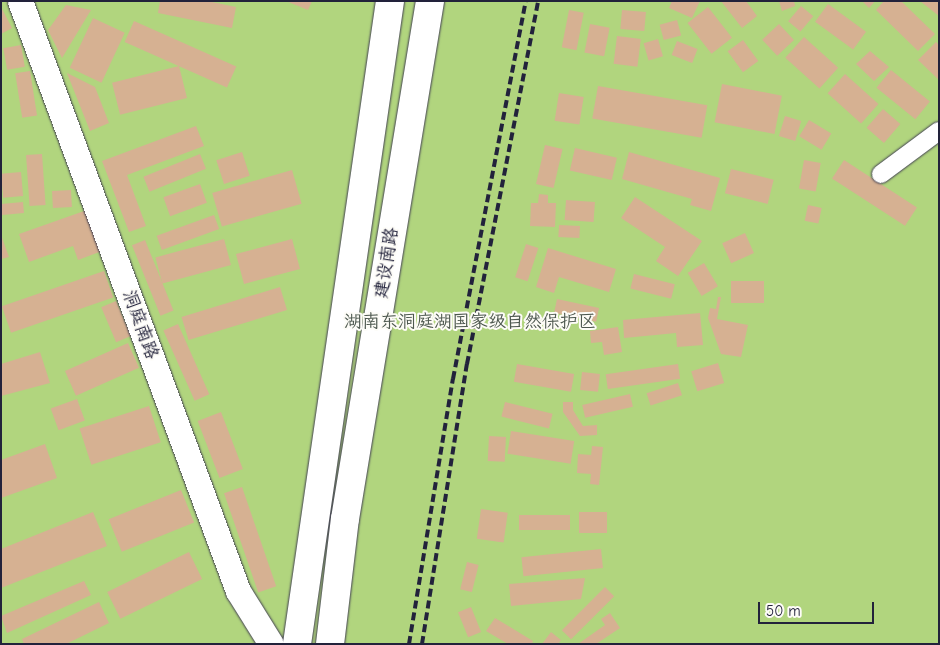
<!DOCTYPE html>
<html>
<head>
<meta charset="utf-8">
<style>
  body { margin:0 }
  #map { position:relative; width:940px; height:645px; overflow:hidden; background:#f8ecda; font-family:"Comic Neue","LXGW WenKai TC",sans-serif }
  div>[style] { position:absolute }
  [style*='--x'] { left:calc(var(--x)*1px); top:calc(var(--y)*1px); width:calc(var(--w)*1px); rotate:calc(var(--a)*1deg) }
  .green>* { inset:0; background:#b1d57e; transform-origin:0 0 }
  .building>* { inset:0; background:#d6b192; transform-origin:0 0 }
  .roads { filter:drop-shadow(0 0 1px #424053) drop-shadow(0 0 1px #424053) }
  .street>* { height:18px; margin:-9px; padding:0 9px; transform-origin:9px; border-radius:9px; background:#fff }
  .secondary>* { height:25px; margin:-12.5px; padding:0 12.5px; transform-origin:12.5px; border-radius:12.5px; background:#fff }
  .primary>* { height:28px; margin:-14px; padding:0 14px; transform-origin:14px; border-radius:14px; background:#fff }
  .rail>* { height:4px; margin-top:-2px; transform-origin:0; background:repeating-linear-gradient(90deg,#22223b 0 8px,transparent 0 12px) }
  span { translate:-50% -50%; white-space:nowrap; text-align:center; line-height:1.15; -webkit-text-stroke:4px #fdfcf7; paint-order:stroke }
  .street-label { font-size:18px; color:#22223b }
  .park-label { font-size:18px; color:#4d584f }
  .frame { position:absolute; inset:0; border:2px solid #22223b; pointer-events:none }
  .scale { position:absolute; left:758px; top:602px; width:116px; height:22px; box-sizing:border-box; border:2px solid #22223b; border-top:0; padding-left:6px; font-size:15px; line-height:18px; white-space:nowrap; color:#22223b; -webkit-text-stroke:4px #fdfcf7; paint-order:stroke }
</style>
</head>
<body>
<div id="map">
  <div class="green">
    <div style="left:1px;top:1px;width:938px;height:643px"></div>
  </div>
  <div class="building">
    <div style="clip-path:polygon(160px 1px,207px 1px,236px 7px,232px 28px,158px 13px)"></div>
    <div style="clip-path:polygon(286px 1px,312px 1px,308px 10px)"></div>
    <div style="clip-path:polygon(672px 1px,700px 1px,692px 18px,669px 8px)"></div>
    <div style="clip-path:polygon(721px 1px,746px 1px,757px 16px,742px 28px)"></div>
    <div style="clip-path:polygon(779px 1px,794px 1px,795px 6px,782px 11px)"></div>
    <div style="clip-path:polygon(862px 1px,875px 1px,869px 8px)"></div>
    <div style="clip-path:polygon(884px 1px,901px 1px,935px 34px,918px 51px,876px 10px)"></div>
    <div style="clip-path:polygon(920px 1px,939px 1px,939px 16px)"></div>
    <div style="left:828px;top:4px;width:47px;height:22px;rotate:36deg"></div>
    <div style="clip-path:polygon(66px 5px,91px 10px,62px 58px,48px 30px)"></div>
    <div style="left:801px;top:6px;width:16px;height:20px;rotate:40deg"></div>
    <div style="clip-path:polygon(1px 7px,12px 28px,1px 34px)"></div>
    <div style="left:708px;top:7px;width:39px;height:26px;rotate:52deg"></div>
    <div style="left:569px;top:10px;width:15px;height:38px;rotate:11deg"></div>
    <div style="left:622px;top:10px;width:24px;height:19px;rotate:5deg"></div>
    <div style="left:93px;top:18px;width:35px;height:55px;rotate:25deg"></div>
    <div style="left:677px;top:20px;width:16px;height:18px;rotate:75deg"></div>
    <div style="left:134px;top:21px;width:112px;height:23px;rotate:24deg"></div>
    <div style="left:590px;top:24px;width:20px;height:29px;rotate:11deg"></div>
    <div style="left:779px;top:24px;width:22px;height:23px;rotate:47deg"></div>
    <div style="left:617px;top:36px;width:24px;height:28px;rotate:7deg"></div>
    <div style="left:804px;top:37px;width:46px;height:28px;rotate:42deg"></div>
    <div style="left:658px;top:39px;width:18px;height:15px;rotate:74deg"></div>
    <div style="left:743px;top:40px;width:26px;height:19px;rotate:54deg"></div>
    <div style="left:677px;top:41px;width:22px;height:15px;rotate:21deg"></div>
    <div style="clip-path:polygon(936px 42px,939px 45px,939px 80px,918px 60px)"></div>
    <div style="left:21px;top:45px;width:22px;height:18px;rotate:80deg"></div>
    <div style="clip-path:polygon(870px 51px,889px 67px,874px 81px,856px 64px)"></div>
    <div style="left:179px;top:66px;width:33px;height:69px;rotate:76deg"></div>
    <div style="left:891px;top:70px;width:50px;height:23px;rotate:39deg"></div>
    <div style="left:30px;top:71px;width:45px;height:15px;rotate:81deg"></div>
    <div style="clip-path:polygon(67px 73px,95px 87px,109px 123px,90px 131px)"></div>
    <div style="left:845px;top:74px;width:45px;height:26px;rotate:42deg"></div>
    <div style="left:722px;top:84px;width:61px;height:39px;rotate:11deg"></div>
    <div style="left:598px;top:86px;width:111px;height:33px;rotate:10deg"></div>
    <div style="left:559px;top:93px;width:25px;height:28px;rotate:9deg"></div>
    <div style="left:883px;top:109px;width:23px;height:25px;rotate:41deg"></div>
    <div style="left:785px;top:116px;width:17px;height:21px;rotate:17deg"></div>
    <div style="left:809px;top:120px;width:26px;height:19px;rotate:31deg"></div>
    <div style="clip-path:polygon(196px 126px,204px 146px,127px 175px,146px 226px,129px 232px,102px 161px)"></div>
    <div style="left:545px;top:145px;width:18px;height:40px;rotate:13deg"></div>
    <div style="left:575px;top:148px;width:43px;height:23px;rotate:13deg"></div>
    <div style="left:242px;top:152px;width:25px;height:27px;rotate:72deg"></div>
    <div style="clip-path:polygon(629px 152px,720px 178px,711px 211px,690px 205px,692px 199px,622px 179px)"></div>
    <div style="left:42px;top:154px;width:51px;height:16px;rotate:86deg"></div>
    <div style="left:200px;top:154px;width:16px;height:61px;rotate:68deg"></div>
    <div style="left:804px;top:160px;width:17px;height:29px;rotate:10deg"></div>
    <div style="left:844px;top:160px;width:87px;height:22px;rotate:33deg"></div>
    <div style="left:731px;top:169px;width:44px;height:25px;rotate:14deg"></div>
    <div style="left:292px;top:170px;width:35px;height:83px;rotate:74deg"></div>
    <div style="left:21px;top:172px;width:24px;height:20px;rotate:85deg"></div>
    <div style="left:200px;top:184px;width:20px;height:39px;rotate:70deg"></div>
    <div style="left:71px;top:190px;width:17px;height:19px;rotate:87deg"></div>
    <div style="clip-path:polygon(539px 194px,548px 195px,548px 203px,556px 203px,555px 227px,530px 226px,531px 203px,538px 203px)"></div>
    <div style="clip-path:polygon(635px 197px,702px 241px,678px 276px,656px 261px,665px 247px,621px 218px)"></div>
    <div style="left:566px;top:200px;width:29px;height:20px;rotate:4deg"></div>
    <div style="left:23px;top:202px;width:11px;height:22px;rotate:85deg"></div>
    <div style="left:808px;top:205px;width:14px;height:16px;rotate:12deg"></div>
    <div style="clip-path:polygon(87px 210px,102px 251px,78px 260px,73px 246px,29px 262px,19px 234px)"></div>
    <div style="left:214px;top:215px;width:15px;height:61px;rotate:70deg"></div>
    <div style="left:559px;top:225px;width:21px;height:12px;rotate:3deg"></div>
    <div style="left:745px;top:233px;width:22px;height:25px;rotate:66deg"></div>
    <div style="clip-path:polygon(1px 235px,9px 257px,1px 259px)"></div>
    <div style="left:224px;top:239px;width:27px;height:71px;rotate:75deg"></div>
    <div style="left:292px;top:239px;width:31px;height:58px;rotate:75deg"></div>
    <div style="left:145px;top:240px;width:76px;height:14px;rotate:68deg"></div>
    <div style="left:526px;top:244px;width:13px;height:35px;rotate:18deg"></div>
    <div style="clip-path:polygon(548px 248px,616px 269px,609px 292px,559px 277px,554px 293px,536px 287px)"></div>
    <div style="left:704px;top:263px;width:27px;height:19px;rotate:59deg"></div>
    <div style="left:104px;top:271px;width:28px;height:108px;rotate:71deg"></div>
    <div style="left:634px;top:274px;width:42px;height:15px;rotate:14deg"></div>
    <div style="left:731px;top:281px;width:33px;height:22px"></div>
    <div style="left:280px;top:287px;width:24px;height:103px;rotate:73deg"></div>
    <div style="clip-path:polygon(718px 297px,721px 297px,717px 319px,748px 325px,741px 357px,721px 354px,708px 318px,710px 308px,716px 309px)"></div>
    <div style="left:557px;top:299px;width:43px;height:14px;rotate:12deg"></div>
    <div style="left:116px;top:301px;width:38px;height:16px;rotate:67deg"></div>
    <div style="clip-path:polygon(700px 313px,703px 345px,677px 347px,676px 333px,624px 338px,623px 320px)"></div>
    <div style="left:178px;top:324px;width:77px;height:16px;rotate:66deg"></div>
    <div style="clip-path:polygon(618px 327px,622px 352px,604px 355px,602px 342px,591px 343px,590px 331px)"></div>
    <div style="left:128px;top:343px;width:27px;height:69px;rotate:66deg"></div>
    <div style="clip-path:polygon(40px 352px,50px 383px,1px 396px,1px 364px)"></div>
    <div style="left:718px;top:363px;width:21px;height:28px;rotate:73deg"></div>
    <div style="left:517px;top:364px;width:58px;height:18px;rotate:10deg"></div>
    <div style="left:678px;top:364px;width:15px;height:73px;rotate:82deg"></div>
    <div style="left:582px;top:372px;width:18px;height:18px;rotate:6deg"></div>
    <div style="left:678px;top:383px;width:13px;height:33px;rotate:72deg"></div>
    <div style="left:630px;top:394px;width:13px;height:49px;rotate:77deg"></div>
    <div style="left:77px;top:399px;width:23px;height:28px;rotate:70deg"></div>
    <div style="left:505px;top:402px;width:49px;height:15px;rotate:14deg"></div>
    <div style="clip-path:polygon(563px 402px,573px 402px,573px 410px,583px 426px,597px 425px,597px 435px,580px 436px,563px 412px)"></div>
    <div style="left:149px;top:406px;width:38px;height:73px;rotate:72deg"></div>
    <div style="left:221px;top:412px;width:61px;height:25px;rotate:69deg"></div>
    <div style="left:511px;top:431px;width:64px;height:23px;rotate:9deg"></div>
    <div style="left:489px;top:436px;width:17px;height:25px;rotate:3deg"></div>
    <div style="clip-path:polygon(45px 444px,57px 478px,1px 498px,1px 460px)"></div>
    <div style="clip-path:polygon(592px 446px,603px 447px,599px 485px,590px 484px,591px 474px,577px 473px,578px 454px,591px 455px)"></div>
    <div style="left:242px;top:487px;width:105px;height:19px;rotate:71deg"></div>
    <div style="left:181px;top:490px;width:35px;height:78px;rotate:68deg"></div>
    <div style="left:481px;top:509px;width:27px;height:30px;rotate:8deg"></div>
    <div style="clip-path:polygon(93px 512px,107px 546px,1px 588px,1px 549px)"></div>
    <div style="left:579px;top:512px;width:28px;height:21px"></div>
    <div style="left:570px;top:515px;width:15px;height:51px;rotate:90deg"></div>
    <div style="left:601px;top:549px;width:19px;height:80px;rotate:84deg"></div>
    <div style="left:189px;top:552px;width:30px;height:91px;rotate:64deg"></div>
    <div style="left:467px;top:562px;width:12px;height:28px;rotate:14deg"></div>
    <div style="clip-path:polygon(585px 578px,581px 599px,511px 606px,509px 584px)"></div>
    <div style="clip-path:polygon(84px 581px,91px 595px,7px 633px,1px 616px)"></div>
    <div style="left:605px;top:587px;width:13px;height:61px;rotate:45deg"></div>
    <div style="clip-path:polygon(99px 602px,109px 623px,66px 644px,24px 644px,22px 639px)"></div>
    <div style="left:471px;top:607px;width:27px;height:14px;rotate:68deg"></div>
    <div style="clip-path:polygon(610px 613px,620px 628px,596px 644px,578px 644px,605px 625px,601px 619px)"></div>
    <div style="clip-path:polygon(495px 618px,533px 641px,532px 644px,508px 644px,486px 631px)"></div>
    <div style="clip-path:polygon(551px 632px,561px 640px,558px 644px,542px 644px)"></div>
  </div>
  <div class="roads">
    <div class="street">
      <div style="--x:881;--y:174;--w:72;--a:-36.6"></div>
    </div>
    <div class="secondary">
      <div style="--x:20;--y:1;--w:629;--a:69.72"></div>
      <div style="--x:238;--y:591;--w:62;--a:58.1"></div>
    </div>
    <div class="primary">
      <div style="--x:297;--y:644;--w:650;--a:-81.77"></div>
      <div style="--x:330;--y:644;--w:126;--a:-83.2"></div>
      <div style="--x:345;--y:519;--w:525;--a:-80.68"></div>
    </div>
  </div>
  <div class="rail">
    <div style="--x:409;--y:644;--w:269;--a:-80.6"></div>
    <div style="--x:453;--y:379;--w:385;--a:-79.1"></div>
    <div style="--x:422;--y:644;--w:284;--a:-80.9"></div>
    <div style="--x:467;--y:364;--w:370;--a:-78.9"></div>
  </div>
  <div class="street-label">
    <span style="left:387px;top:263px;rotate:-81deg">建设南路</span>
    <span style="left:140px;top:325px;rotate:70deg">洞庭南路</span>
  </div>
  <div class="park-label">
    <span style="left:470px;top:322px">湖南东洞庭湖国家级自然保护区</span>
  </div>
  <div class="frame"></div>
  <div class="scale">50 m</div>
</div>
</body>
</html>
